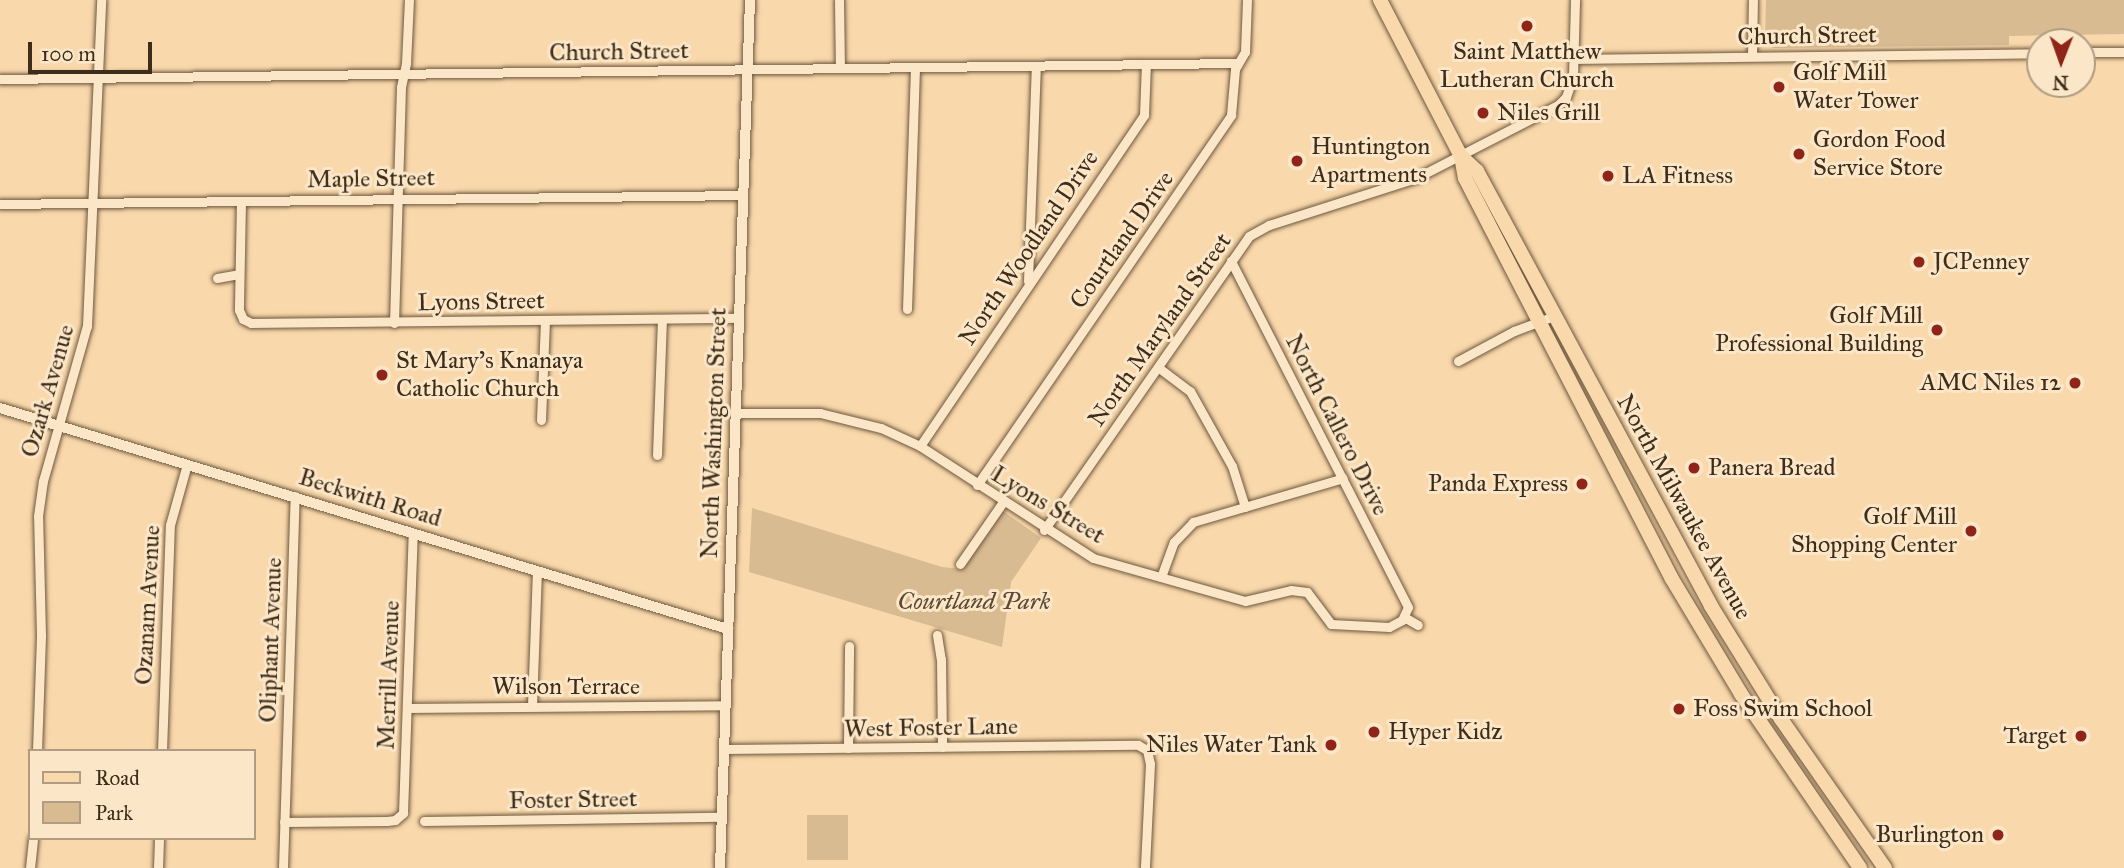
<!DOCTYPE html>
<html>
<head>
<meta charset="utf-8">
<style>
  body { margin:0 }
  #map { position:relative; width:2124px; height:868px; overflow:hidden; background:#f9d8ab; font-family:"IM FELL Great Primer",serif }
  div>[style] { position:absolute }
  [style*='--x'] { left:calc(var(--x)*1px); top:calc(var(--y)*1px); width:calc(var(--w)*1px); rotate:calc(var(--a)*1deg) }
  .green>* { inset:0; background:#d9bb92; transform-origin:0 0 }
  .roads { filter:drop-shadow(0 0 2px #6d583e) drop-shadow(0 0 2px #6d583e) }
  .minor>* { height:9px; margin:-4.5px; padding:0 4.5px; transform-origin:4.5px; border-radius:4.5px; background:#fbe6c8 }
  .tertiary>* { height:10px; margin:-5px; padding:0 5px; transform-origin:5px; border-radius:5px; background:#fbe6c8 }
  .primary>* { height:14px; margin:-7px; padding:0 7px; transform-origin:7px; border-radius:7px; background:#f9d8ab }
  .dots>* { width:19px; height:19px; translate:-50% -50%; box-sizing:border-box; border:4px solid #fbe6c8; border-radius:50% }
  span { translate:-50% -50%; white-space:nowrap; text-align:center; line-height:1.15; -webkit-text-stroke:6px #fbe6c8; paint-order:stroke }
  .street-label { font-size:24px; color:#3e2d1a }
  .poi-label { font-size:24px; color:#3e2d1a }
  .left { translate:0 -50%; text-align:left }
  .right { translate:-100% -50%; text-align:right }
  .park-label { font-size:24px; color:#5d4932; font-style:italic }
  .legend { position:absolute; left:28px; top:749px; width:228px; height:91px; box-sizing:border-box; background:#fbe6c8; border:2px solid #af9c82; margin:0; padding:9px 12px; list-style:none; font-size:21px; color:#3e2d1a }
  .legend li { display:flex; align-items:center; gap:14px; height:35px }
  .legend b { width:35px; border:2px solid #af9c82 }
  .north { position:absolute; left:2026px; top:28px; width:70px; height:70px; box-sizing:border-box; background:#fbe6c8; border:2px solid #af9c82; border-radius:50%; rotate:181deg; font-size:19px; font-weight:700; line-height:28px; text-align:center; color:#3e2d1a }
  .north::after { content:''; display:block; margin:auto; width:24px; height:32px; background:#8f2418; clip-path:polygon(50% 0,100% 100%,50% 72%,0 100%) }
  .scale { position:absolute; left:28px; top:42px; width:124px; height:32px; box-sizing:border-box; border:4px solid #3e2d1a; border-top:0; padding-left:9px; font-size:21px; line-height:24px; white-space:nowrap; color:#3e2d1a; -webkit-text-stroke:5px #fbe6c8; paint-order:stroke }
</style>
</head>
<body>
<div id="map">
  <div class="green">
    <div style="clip-path:polygon(1766px 0,2124px 0,2124px 34px,2009px 36px,2009px 45px,1773px 48px,1765px 40px)"></div>
    <div style="clip-path:polygon(752px 508px,942px 567px,962px 569px,1003px 511px,1041px 538px,1011px 582px,1002px 647px,749px 572px)"></div>
    <div style="left:807px;top:815px;width:41px;height:45px"></div>
  </div>
  <div class="roads">
    <div class="minor">
      <div style="--x:839;--y:0;--w:68;--a:89.2"></div>
      <div style="--x:2082;--y:52;--w:42;--a:0"></div>
      <div style="--x:1752;--y:55;--w:55;--a:-89"></div>
      <div style="--x:1574;--y:59;--w:466;--a:-0.7"></div>
      <div style="--x:0;--y:79;--w:1238;--a:-0.74"></div>
      <div style="--x:241;--y:201;--w:109;--a:91.1"></div>
      <div style="--x:239;--y:310;--w:10;--a:66"></div>
      <div style="--x:243;--y:319;--w:9;--a:27"></div>
      <div style="--x:251;--y:323;--w:488;--a:-0.6"></div>
      <div style="--x:0;--y:204;--w:743;--a:-0.69"></div>
      <div style="--x:217;--y:278;--w:22;--a:-10"></div>
      <div style="--x:1028;--y:281;--w:215;--a:-87.9"></div>
      <div style="--x:907;--y:309;--w:242;--a:-88.1"></div>
      <div style="--x:394;--y:323;--w:236;--a:-88.3"></div>
      <div style="--x:401;--y:87;--w:25;--a:-78"></div>
      <div style="--x:406;--y:63;--w:63;--a:-87.3"></div>
      <div style="--x:1458;--y:361;--w:64;--a:-28.2"></div>
      <div style="--x:1514;--y:331;--w:43;--a:-20.6"></div>
      <div style="--x:1159;--y:368;--w:39;--a:37"></div>
      <div style="--x:1190;--y:391;--w:86;--a:60.8"></div>
      <div style="--x:1232;--y:466;--w:43;--a:72.4"></div>
      <div style="--x:736;--y:413;--w:84;--a:0"></div>
      <div style="--x:820;--y:413;--w:63;--a:13.8"></div>
      <div style="--x:881;--y:428;--w:43;--a:24.8"></div>
      <div style="--x:920;--y:446;--w:206;--a:32.9"></div>
      <div style="--x:1093;--y:558;--w:158;--a:15.8"></div>
      <div style="--x:1245;--y:601;--w:47;--a:-13.4"></div>
      <div style="--x:1291;--y:590;--w:16;--a:7"></div>
      <div style="--x:1307;--y:592;--w:40;--a:53"></div>
      <div style="--x:1331;--y:624;--w:58;--a:3"></div>
      <div style="--x:1389;--y:627;--w:15;--a:-28"></div>
      <div style="--x:1402;--y:620;--w:14;--a:-65"></div>
      <div style="--x:1408;--y:607;--w:389;--a:-117.1"></div>
      <div style="--x:541;--y:420;--w:99;--a:-87.7"></div>
      <div style="--x:920;--y:446;--w:400;--a:-55.9"></div>
      <div style="--x:1144;--y:115;--w:51;--a:-87.8"></div>
      <div style="--x:657;--y:455;--w:136;--a:-87.9"></div>
      <div style="--x:977;--y:485;--w:449;--a:-55.5"></div>
      <div style="--x:1231;--y:115;--w:46;--a:-85"></div>
      <div style="--x:1235;--y:69;--w:20;--a:-60"></div>
      <div style="--x:1245;--y:52;--w:52;--a:-87.8"></div>
      <div style="--x:1044;--y:530;--w:358;--a:-55.1"></div>
      <div style="--x:1249;--y:236;--w:23;--a:-29"></div>
      <div style="--x:1269;--y:225;--w:154;--a:-17.7"></div>
      <div style="--x:1416;--y:178;--w:160;--a:-27.2"></div>
      <div style="--x:1558;--y:105;--w:11;--a:-45"></div>
      <div style="--x:1566;--y:97;--w:21;--a:-71"></div>
      <div style="--x:1573;--y:77;--w:77;--a:-88.5"></div>
      <div style="--x:960;--y:564;--w:75;--a:-55.3"></div>
      <div style="--x:1161;--y:577;--w:37;--a:-70"></div>
      <div style="--x:1174;--y:542;--w:28;--a:-46"></div>
      <div style="--x:1193;--y:522;--w:156;--a:-16.3"></div>
      <div style="--x:1404;--y:617;--w:16;--a:30"></div>
      <div style="--x:937;--y:635;--w:24;--a:81"></div>
      <div style="--x:941;--y:659;--w:88;--a:89.3"></div>
      <div style="--x:532;--y:706;--w:134;--a:-87.9"></div>
      <div style="--x:407;--y:708;--w:318;--a:-0.5"></div>
      <div style="--x:848;--y:748;--w:102;--a:-89.4"></div>
      <div style="--x:724;--y:749;--w:414;--a:-0.6"></div>
      <div style="--x:1138;--y:745;--w:10;--a:29"></div>
      <div style="--x:1147;--y:750;--w:14;--a:78"></div>
      <div style="--x:1150;--y:764;--w:104;--a:92.8"></div>
      <div style="--x:37;--y:751;--w:116;--a:-88"></div>
      <div style="--x:41;--y:635;--w:119;--a:-91.4"></div>
      <div style="--x:38;--y:516;--w:35;--a:-82"></div>
      <div style="--x:43;--y:481;--w:161;--a:-74.2"></div>
      <div style="--x:87;--y:326;--w:326;--a:-87.5"></div>
      <div style="--x:162;--y:751;--w:226;--a:-88"></div>
      <div style="--x:170;--y:525;--w:63;--a:-74.4"></div>
      <div style="--x:424;--y:821;--w:297;--a:-0.8"></div>
      <div style="--x:284;--y:822;--w:103;--a:-0.6"></div>
      <div style="--x:387;--y:821;--w:8;--a:-7"></div>
      <div style="--x:395;--y:820;--w:11;--a:-41"></div>
      <div style="--x:403;--y:813;--w:280;--a:-88"></div>
      <div style="--x:30;--y:868;--w:30;--a:-84"></div>
      <div style="--x:158;--y:868;--w:30;--a:-88"></div>
      <div style="--x:283;--y:868;--w:372;--a:-88.2"></div>
    </div>
    <div class="tertiary">
      <div style="--x:0;--y:408;--w:761;--a:16.89"></div>
      <div style="--x:720;--y:868;--w:869;--a:-88.02"></div>
    </div>
    <div class="primary">
      <div style="--x:1380;--y:0;--w:176;--a:62.6"></div>
      <div style="--x:1461;--y:156;--w:22;--a:80"></div>
      <div style="--x:1465;--y:178;--w:451;--a:62.7"></div>
      <div style="--x:1672;--y:579;--w:134;--a:59"></div>
      <div style="--x:1741;--y:694;--w:211;--a:55.6"></div>
      <div style="--x:1461;--y:156;--w:22;--a:43"></div>
      <div style="--x:1477;--y:171;--w:494;--a:61.7"></div>
      <div style="--x:1711;--y:606;--w:133;--a:58.2"></div>
      <div style="--x:1781;--y:719;--w:182;--a:55.1"></div>
    </div>
  </div>
  <div class="dots">
    <div style="left:1527px;top:26px;background:#8f2418"></div>
    <div style="left:1779px;top:87px;background:#8f2418"></div>
    <div style="left:1483px;top:113px;background:#8f2418"></div>
    <div style="left:1799px;top:154px;background:#8f2418"></div>
    <div style="left:1297px;top:161px;background:#8f2418"></div>
    <div style="left:1608px;top:176px;background:#8f2418"></div>
    <div style="left:1919px;top:262px;background:#8f2418"></div>
    <div style="left:1937px;top:330px;background:#8f2418"></div>
    <div style="left:382px;top:375px;background:#8f2418"></div>
    <div style="left:2075px;top:383px;background:#8f2418"></div>
    <div style="left:1694px;top:468px;background:#8f2418"></div>
    <div style="left:1582px;top:484px;background:#8f2418"></div>
    <div style="left:1971px;top:531px;background:#8f2418"></div>
    <div style="left:1679px;top:709px;background:#8f2418"></div>
    <div style="left:1374px;top:732px;background:#8f2418"></div>
    <div style="left:2081px;top:736px;background:#8f2418"></div>
    <div style="left:1331px;top:745px;background:#8f2418"></div>
    <div style="left:1998px;top:835px;background:#8f2418"></div>
  </div>
  <div class="street-label">
    <span style="left:1807px;top:36px;rotate:-1deg">Church Street</span>
    <span style="left:619px;top:52px;rotate:-1deg">Church Street</span>
    <span style="left:371px;top:179px;rotate:-1deg">Maple Street</span>
    <span style="left:1122px;top:240px;rotate:-55deg">Courtland Drive</span>
    <span style="left:1029px;top:248px;rotate:-56deg">North Woodland Drive</span>
    <span style="left:481px;top:302px;rotate:-1deg">Lyons Street</span>
    <span style="left:1160px;top:330px;rotate:-55deg">North Maryland Street</span>
    <span style="left:48px;top:391px;rotate:-74deg">Ozark Avenue</span>
    <span style="left:1337px;top:425px;rotate:63deg">North Callero Drive</span>
    <span style="left:714px;top:433px;rotate:-88deg">North Washington Street</span>
    <span style="left:370px;top:498px;rotate:17deg">Beckwith Road</span>
    <span style="left:1048px;top:505px;rotate:31deg">Lyons Street</span>
    <span style="left:1684px;top:507px;rotate:61deg">North Milwaukee Avenue</span>
    <span style="left:148px;top:605px;rotate:-87deg">Ozanam Avenue</span>
    <span style="left:271px;top:640px;rotate:-88deg">Oliphant Avenue</span>
    <span style="left:389px;top:675px;rotate:-88deg">Merrill Avenue</span>
    <span style="left:566px;top:687px">Wilson Terrace</span>
    <span style="left:931px;top:728px;rotate:-1deg">West Foster Lane</span>
    <span style="left:573px;top:800px;rotate:-1deg">Foster Street</span>
  </div>
  <div class="poi-label">
    <span style="left:1527px;top:66px">Saint Matthew<br>Lutheran Church</span>
    <span class="left" style="left:1793px;top:87px">Golf Mill<br>Water Tower</span>
    <span class="left" style="left:1497px;top:113px">Niles Grill</span>
    <span class="left" style="left:1813px;top:154px">Gordon Food<br>Service Store</span>
    <span class="left" style="left:1311px;top:161px">Huntington<br>Apartments</span>
    <span class="left" style="left:1622px;top:176px">LA Fitness</span>
    <span class="left" style="left:1933px;top:262px">JCPenney</span>
    <span class="right" style="left:1923px;top:330px">Golf Mill<br>Professional Building</span>
    <span class="left" style="left:396px;top:375px">St Mary's Knanaya<br>Catholic Church</span>
    <span class="right" style="left:2061px;top:383px">AMC Niles 12</span>
    <span class="left" style="left:1708px;top:468px">Panera Bread</span>
    <span class="right" style="left:1568px;top:484px">Panda Express</span>
    <span class="right" style="left:1957px;top:531px">Golf Mill<br>Shopping Center</span>
    <span class="left" style="left:1693px;top:709px">Foss Swim School</span>
    <span class="left" style="left:1388px;top:732px">Hyper Kidz</span>
    <span class="right" style="left:2067px;top:736px">Target</span>
    <span class="right" style="left:1317px;top:745px">Niles Water Tank</span>
    <span class="right" style="left:1984px;top:835px">Burlington</span>
  </div>
  <div class="park-label">
    <span style="left:974px;top:602px">Courtland Park</span>
  </div>
  <ul class="legend">
  <li><b style="height:9px;background:#f9d8ab"></b>Road</li>
  <li><b style="height:19px;background:#d9bb92"></b>Park</li>
  </ul>
  <div class="north">N</div>
  <div class="scale">100 m</div>
</div>
</body>
</html>
